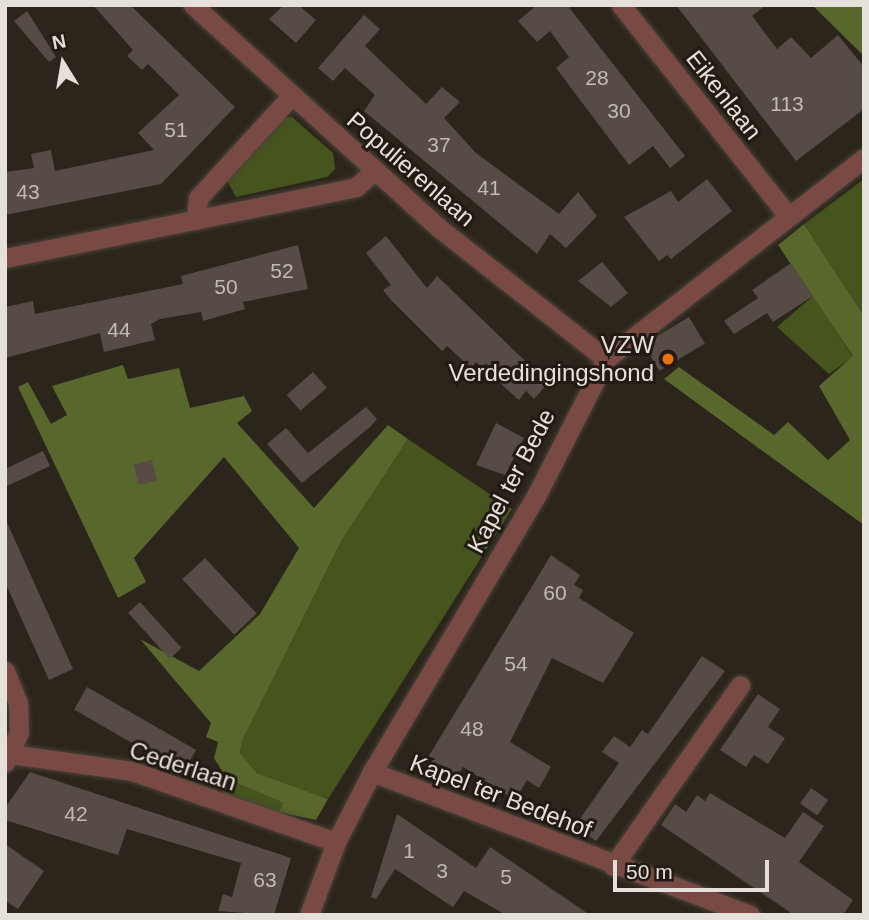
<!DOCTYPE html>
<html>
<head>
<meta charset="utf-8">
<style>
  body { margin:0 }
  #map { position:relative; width:869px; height:920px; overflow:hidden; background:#2c251c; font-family:Arial,sans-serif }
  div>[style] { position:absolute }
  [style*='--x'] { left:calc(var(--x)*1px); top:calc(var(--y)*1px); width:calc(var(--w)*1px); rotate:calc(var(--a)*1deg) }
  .green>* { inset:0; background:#46541d }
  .forest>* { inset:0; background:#58672c }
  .building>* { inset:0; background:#574b45; transform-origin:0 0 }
  .roads { filter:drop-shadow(0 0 2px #4a433a) drop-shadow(0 0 2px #4a433a) }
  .minor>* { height:19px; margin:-9.5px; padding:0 9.5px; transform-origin:9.5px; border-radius:9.5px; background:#794a44 }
  .dots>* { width:19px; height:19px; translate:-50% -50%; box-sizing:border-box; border:4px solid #231b13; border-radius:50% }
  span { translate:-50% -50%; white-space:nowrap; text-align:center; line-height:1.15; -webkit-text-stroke:6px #231b13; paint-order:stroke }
  .number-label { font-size:21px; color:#c2bbb5 }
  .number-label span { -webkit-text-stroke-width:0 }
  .street-label { font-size:24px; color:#e5e0da }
  .poi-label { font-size:24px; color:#e5e0da }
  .right { translate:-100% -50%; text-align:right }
  .frame { position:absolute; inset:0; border:7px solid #e5e0da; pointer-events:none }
  .north { position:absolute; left:28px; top:28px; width:70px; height:70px; -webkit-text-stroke:5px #231b13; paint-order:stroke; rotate:349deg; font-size:19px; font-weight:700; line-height:28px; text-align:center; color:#e5e0da }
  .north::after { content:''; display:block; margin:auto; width:24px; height:32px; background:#e5e0da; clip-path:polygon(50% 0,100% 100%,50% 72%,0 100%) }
  .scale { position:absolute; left:613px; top:860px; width:156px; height:32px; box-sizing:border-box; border:4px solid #e5e0da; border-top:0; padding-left:9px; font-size:21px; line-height:24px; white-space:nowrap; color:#e5e0da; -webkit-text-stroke:5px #231b13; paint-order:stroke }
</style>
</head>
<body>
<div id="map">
  <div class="green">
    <div style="clip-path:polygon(292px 117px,333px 153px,335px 169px,327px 177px,236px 197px,225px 177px,283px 118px)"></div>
    <div style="clip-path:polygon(864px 179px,864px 316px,804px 224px)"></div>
    <div style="clip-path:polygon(813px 296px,853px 357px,829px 374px,777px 327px)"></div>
    <div style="clip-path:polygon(408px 439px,512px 509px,328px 799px,257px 773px,240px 753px,242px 741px,342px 540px)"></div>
    <div style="clip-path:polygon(227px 779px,285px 803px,278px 812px,221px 794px)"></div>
  </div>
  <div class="forest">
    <div style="clip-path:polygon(812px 5px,864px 5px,864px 56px)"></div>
    <div style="clip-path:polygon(804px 224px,864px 316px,864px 525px,664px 379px,679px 367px,774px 435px,788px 422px,828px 460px,850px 440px,819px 386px,853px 356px,778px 245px)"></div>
    <div style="clip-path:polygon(123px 365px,128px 379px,179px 368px,190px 408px,244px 396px,252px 411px,237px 423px,314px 508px,388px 425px,408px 439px,342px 540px,242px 741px,240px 753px,257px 773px,328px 799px,316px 820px,278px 812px,284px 803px,227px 779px,214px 758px,218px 742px,206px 737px,211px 723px,140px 639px,199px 671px,260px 614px,299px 548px,224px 457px,134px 558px,146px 582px,118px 598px,18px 387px,28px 382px,51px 424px,67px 415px,52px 386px)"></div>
  </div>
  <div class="building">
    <div style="clip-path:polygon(93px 5px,130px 5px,235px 107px,161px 184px,5px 215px,5px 172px,34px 168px,31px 154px,51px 150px,55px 171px,154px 150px,138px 133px,179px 95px,148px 64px,142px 70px,127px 56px,133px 50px)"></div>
    <div style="clip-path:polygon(284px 5px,298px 5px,316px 20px,296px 43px,269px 19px)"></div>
    <div style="clip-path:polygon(537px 5px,567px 5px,685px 156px,670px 168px,653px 146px,629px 165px,556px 68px,569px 57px,550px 31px,537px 42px,518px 21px)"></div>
    <div style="clip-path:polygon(676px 5px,766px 5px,752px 16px,777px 49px,791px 37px,811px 58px,838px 35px,864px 67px,864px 109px,796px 161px)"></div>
    <div style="clip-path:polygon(27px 11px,56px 57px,49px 62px,14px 21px)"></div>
    <div style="clip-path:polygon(364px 15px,380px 29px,365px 46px,426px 104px,442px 87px,460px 102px,444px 118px,476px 153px,559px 214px,578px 192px,597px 216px,566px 248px,550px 234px,537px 254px,364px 111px,375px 95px,345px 68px,333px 81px,318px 68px)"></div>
    <div style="clip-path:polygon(707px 179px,732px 211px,671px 259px,667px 255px,659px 261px,624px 217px,671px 191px,678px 202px)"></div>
    <div style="clip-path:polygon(386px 236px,427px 288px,437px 276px,548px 383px,534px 399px,526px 391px,519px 400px,476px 362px,471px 368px,447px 346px,442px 351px,391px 300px,383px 290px,391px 285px,366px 253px)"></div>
    <div style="clip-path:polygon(298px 245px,308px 289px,243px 302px,245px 309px,203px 321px,201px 312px,160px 319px,151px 324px,155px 340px,104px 352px,100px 333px,5px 358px,5px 307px,33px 301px,35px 314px,183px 284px,181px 276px)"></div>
    <div style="clip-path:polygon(602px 262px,628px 293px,611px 307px,578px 281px)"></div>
    <div style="clip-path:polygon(791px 263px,813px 296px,773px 322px,767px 313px,734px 334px,724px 321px,758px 298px,752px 290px)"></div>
    <div style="left:689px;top:317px;width:31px;height:53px;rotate:59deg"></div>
    <div style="left:313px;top:372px;width:21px;height:35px;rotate:49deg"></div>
    <div style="clip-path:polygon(366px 407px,377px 419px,370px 427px,302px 483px,267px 444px,286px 428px,308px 453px)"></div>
    <div style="clip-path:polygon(496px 423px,524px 438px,505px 475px,476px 465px)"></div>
    <div style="clip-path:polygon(43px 451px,50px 466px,5px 487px,5px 469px)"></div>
    <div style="left:152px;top:460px;width:21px;height:19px;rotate:76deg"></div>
    <div style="clip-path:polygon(5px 518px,73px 669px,49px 680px,5px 582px)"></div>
    <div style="clip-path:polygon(551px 555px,580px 575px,574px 585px,583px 590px,579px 598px,634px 633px,603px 683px,552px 658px,510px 742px,551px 767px,539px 788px,527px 780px,515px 800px,463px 767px,457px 776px,427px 759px)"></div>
    <div style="left:205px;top:558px;width:76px;height:31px;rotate:47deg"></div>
    <div style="left:140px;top:602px;width:62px;height:16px;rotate:48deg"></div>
    <div style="clip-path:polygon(702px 656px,725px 671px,596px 841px,575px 826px,619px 763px,602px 752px,614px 736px,630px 747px,642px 730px,648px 734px)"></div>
    <div style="left:87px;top:687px;width:126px;height:26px;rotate:30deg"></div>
    <div style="clip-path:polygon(758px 694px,780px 709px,768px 727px,785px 738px,768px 764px,754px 755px,746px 767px,720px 750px)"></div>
    <div style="clip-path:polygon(30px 772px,291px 858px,274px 915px,218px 911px,223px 894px,232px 897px,241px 863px,127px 829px,118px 855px,5px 820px,5px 808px)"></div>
    <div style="left:811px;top:788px;width:21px;height:19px;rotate:35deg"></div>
    <div style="clip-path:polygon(710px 793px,785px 838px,803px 812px,824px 826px,799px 862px,853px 900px,843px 915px,794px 915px,661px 825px,675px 804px,686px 812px,697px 795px,705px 801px)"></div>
    <div style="clip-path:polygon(397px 814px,476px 868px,490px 847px,590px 915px,506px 915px,464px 891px,453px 907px,395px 869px,376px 899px,371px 897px)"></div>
    <div style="clip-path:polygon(5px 844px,44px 871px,18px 909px,5px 901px)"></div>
  </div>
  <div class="roads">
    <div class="minor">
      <div style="--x:193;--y:5;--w:332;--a:42.2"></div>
      <div style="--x:439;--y:228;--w:212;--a:38.1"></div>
      <div style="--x:621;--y:5;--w:269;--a:51.6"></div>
      <div style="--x:196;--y:220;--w:22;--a:-85"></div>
      <div style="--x:198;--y:198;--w:138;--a:-47.6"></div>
      <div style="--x:5;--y:258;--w:358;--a:-11.4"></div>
      <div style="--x:356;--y:187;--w:24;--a:-42"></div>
      <div style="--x:5;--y:671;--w:35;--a:68"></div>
      <div style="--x:18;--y:703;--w:29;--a:88"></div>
      <div style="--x:19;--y:732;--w:33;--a:115"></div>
      <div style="--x:10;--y:754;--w:123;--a:7.9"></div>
      <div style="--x:132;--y:771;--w:216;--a:19.2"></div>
      <div style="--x:372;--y:772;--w:404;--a:20.7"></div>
      <div style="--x:613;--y:866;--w:221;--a:-54.9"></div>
      <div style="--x:309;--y:915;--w:78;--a:-69.7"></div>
      <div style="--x:336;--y:842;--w:79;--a:-62.8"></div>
      <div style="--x:372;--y:772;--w:323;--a:-59.3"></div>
      <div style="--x:537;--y:494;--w:152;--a:-62.9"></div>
      <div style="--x:606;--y:359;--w:327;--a:-37.9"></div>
    </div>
  </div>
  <div class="dots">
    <div style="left:668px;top:359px;background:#e8710a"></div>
  </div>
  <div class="number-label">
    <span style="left:597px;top:78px">28</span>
    <span style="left:787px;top:104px">113</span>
    <span style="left:619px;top:111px">30</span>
    <span style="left:176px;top:130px">51</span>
    <span style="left:439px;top:145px">37</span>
    <span style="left:489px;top:188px">41</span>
    <span style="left:28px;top:192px">43</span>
    <span style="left:282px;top:271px">52</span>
    <span style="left:226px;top:287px">50</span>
    <span style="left:119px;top:330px">44</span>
    <span style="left:555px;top:593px">60</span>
    <span style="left:516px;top:664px">54</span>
    <span style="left:472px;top:729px">48</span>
    <span style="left:76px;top:814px">42</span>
    <span style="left:409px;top:851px">1</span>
    <span style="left:442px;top:871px">3</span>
    <span style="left:506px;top:877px">5</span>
    <span style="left:265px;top:880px">63</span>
  </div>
  <div class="street-label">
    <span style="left:724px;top:95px;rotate:52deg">Eikenlaan</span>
    <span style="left:411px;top:169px;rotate:41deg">Populierenlaan</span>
    <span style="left:511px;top:481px;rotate:-62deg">Kapel ter Bede</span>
    <span style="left:183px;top:766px;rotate:18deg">Cederlaan</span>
    <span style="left:501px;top:796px;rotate:21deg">Kapel ter Bedehof</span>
  </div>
  <div class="poi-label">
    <span class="right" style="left:654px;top:359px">VZW<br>Verdedingingshond</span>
  </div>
  <div class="frame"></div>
  <div class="north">N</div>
  <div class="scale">50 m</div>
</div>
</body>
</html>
